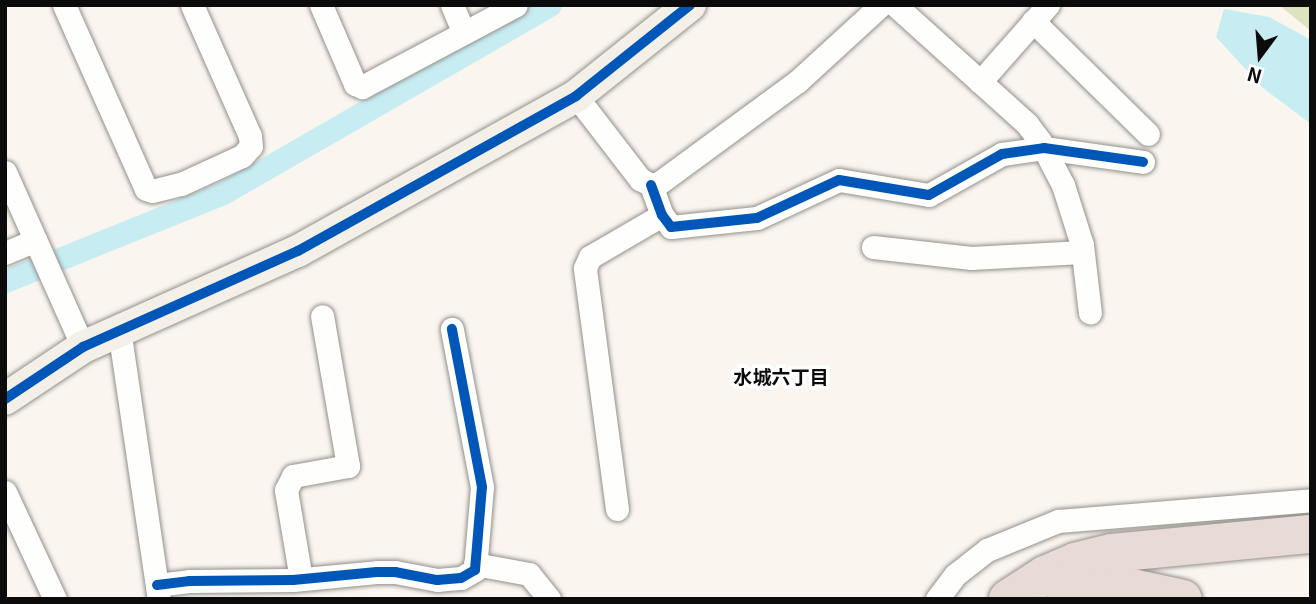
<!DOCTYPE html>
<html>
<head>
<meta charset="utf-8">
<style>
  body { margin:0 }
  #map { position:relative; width:1316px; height:604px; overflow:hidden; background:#faf5ee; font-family:Georgia,"Noto Sans JP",serif }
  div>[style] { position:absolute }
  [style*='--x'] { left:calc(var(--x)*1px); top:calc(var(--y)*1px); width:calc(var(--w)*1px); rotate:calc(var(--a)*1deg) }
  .forest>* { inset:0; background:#dbe4be }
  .water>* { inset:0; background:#c7edf2 }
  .canal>* { height:23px; margin:-11.5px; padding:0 11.5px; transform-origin:11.5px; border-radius:11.5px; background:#c7edf2 }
  .roads { filter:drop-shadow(0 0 2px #93908d) drop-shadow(0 0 2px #93908d) }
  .street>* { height:23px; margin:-11.5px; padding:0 11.5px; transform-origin:11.5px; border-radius:11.5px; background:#fefefc }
  .secondary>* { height:32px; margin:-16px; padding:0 16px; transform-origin:16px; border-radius:16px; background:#f4f0e8 }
  .highway>* { height:38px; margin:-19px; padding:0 19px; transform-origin:19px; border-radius:19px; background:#e8dad4 }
  .cycleway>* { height:10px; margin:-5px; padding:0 5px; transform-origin:5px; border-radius:5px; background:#0057b8 }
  span { translate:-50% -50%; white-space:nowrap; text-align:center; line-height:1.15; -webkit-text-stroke:7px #fff; paint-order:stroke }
  .neighbourhood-label { font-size:19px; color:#0b0b0b; font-weight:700 }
  .frame { position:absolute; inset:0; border:7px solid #0b0b0b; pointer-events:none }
  .north { position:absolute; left:1225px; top:21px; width:70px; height:70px; -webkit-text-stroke:5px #fff; paint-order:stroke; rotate:196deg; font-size:19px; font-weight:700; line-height:28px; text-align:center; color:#0b0b0b }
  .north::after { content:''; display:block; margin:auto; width:24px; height:32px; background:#0b0b0b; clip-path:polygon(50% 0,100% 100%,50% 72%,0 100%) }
</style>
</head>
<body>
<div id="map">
  <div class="forest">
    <div style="clip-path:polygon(1279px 5px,1311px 5px,1311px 31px)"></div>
  </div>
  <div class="water">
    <div style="clip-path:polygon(1224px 9px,1269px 17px,1311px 40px,1311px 124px,1263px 88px,1216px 37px)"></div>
  </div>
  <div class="canal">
    <div style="--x:5;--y:281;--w:235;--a:-22"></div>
    <div style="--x:223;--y:193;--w:377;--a:-29.9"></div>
  </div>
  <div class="roads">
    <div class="street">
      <div style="--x:64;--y:5;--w:201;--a:66"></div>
      <div style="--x:146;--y:189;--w:6;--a:18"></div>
      <div style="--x:152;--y:191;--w:30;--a:-14"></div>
      <div style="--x:181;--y:184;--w:67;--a:-24.7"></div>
      <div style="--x:242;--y:156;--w:13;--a:-48"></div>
      <div style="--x:251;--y:146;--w:10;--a:-96"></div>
      <div style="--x:250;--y:136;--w:143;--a:-113.9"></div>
      <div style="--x:321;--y:5;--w:86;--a:66.7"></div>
      <div style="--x:355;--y:84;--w:8;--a:23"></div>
      <div style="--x:362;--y:87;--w:174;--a:-28"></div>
      <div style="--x:452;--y:5;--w:30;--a:67"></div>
      <div style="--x:895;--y:5;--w:178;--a:42"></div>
      <div style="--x:1027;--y:124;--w:21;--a:53"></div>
      <div style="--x:1040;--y:141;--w:50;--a:62.4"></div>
      <div style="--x:1063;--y:185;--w:63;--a:72.4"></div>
      <div style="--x:1082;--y:245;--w:68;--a:83.3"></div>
      <div style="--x:1033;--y:21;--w:161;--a:44.5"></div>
      <div style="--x:980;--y:82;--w:103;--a:-48.6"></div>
      <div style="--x:576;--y:96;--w:105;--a:52.4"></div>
      <div style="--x:640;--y:179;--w:13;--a:29"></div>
      <div style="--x:651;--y:185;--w:8;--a:-14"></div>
      <div style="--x:659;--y:183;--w:172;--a:-36.3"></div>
      <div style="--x:798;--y:81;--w:113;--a:-42.5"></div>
      <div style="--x:5;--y:172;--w:192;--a:66"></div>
      <div style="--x:651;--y:185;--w:32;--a:70"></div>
      <div style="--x:662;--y:215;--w:15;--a:53"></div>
      <div style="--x:671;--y:227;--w:86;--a:-6"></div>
      <div style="--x:757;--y:218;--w:90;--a:-24.9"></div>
      <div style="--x:839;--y:180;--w:91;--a:9.5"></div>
      <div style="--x:929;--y:195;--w:84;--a:-29.3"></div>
      <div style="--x:1002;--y:154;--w:42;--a:-8.1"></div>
      <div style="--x:1044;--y:148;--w:100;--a:8"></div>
      <div style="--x:873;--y:247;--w:99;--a:6.4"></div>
      <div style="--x:971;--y:258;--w:111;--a:-3.1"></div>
      <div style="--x:5;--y:253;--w:33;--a:-23"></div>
      <div style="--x:119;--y:329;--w:273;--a:81.6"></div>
      <div style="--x:5;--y:492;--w:118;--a:65"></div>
      <div style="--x:617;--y:509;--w:243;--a:-97.6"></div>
      <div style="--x:585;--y:268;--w:12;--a:-66"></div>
      <div style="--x:590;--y:257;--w:83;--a:-30.3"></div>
      <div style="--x:475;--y:564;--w:55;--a:10.5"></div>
      <div style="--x:529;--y:574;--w:32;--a:51"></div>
      <div style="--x:301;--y:579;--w:90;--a:-99.6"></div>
      <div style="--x:286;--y:490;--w:16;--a:-63"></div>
      <div style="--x:293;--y:476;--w:56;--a:-10.3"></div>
      <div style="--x:348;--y:466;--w:152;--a:-99.8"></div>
      <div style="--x:157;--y:585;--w:32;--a:-7"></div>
      <div style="--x:189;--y:581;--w:104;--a:-0.6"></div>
      <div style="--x:293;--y:580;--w:84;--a:-5.4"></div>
      <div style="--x:377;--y:572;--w:18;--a:0"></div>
      <div style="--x:395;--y:572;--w:43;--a:10.8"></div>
      <div style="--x:437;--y:580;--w:24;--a:-5"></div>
      <div style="--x:461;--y:578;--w:16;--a:-30"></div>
      <div style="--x:475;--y:570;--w:83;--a:-85.2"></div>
      <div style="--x:482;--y:487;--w:161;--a:-100.8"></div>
      <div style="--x:937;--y:599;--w:30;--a:-53"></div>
      <div style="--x:955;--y:575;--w:41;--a:-38"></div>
      <div style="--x:987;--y:550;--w:77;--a:-22.2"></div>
      <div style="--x:1058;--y:521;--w:254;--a:-4.7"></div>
    </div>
    <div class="secondary">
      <div style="--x:5;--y:399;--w:94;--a:-33.7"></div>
      <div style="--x:83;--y:347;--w:235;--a:-24.1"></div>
      <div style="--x:298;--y:251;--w:318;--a:-29.1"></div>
      <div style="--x:576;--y:96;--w:146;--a:-38.6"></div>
    </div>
    <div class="highway">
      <div style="--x:1008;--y:599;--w:44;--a:-33"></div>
      <div style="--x:1045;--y:575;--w:33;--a:-23"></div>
      <div style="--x:1075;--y:562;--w:38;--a:-14"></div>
      <div style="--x:1112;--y:553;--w:200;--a:-5.5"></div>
      <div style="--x:1066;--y:599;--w:35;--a:-18"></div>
      <div style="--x:1099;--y:588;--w:29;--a:-2"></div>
      <div style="--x:1128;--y:587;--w:56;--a:12.3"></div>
    </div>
  </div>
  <div class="cycleway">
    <div style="--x:651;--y:185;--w:32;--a:70"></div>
    <div style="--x:662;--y:215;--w:15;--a:53"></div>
    <div style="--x:671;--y:227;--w:86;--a:-6"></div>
    <div style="--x:757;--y:218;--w:90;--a:-24.9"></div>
    <div style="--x:839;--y:180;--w:91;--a:9.5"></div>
    <div style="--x:929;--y:195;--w:84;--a:-29.3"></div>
    <div style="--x:1002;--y:154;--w:42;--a:-8.1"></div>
    <div style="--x:1044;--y:148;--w:100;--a:8"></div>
    <div style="--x:5;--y:399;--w:94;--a:-33.7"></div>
    <div style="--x:83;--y:347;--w:235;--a:-24.1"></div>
    <div style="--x:298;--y:251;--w:318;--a:-29.1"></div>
    <div style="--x:576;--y:96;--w:146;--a:-38.6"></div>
    <div style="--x:157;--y:585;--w:32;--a:-7"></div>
    <div style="--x:189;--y:581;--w:104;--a:-0.6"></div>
    <div style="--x:293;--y:580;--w:84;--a:-5.4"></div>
    <div style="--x:377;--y:572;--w:18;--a:0"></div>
    <div style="--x:395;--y:572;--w:43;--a:10.8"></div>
    <div style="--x:437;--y:580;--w:24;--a:-5"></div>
    <div style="--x:461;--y:578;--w:16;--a:-30"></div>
    <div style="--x:475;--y:570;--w:83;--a:-85.2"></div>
    <div style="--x:482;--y:487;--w:161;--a:-100.8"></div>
  </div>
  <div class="neighbourhood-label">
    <span style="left:781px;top:376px">水城六丁目</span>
  </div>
  <div class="frame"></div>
  <div class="north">N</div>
</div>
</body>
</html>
